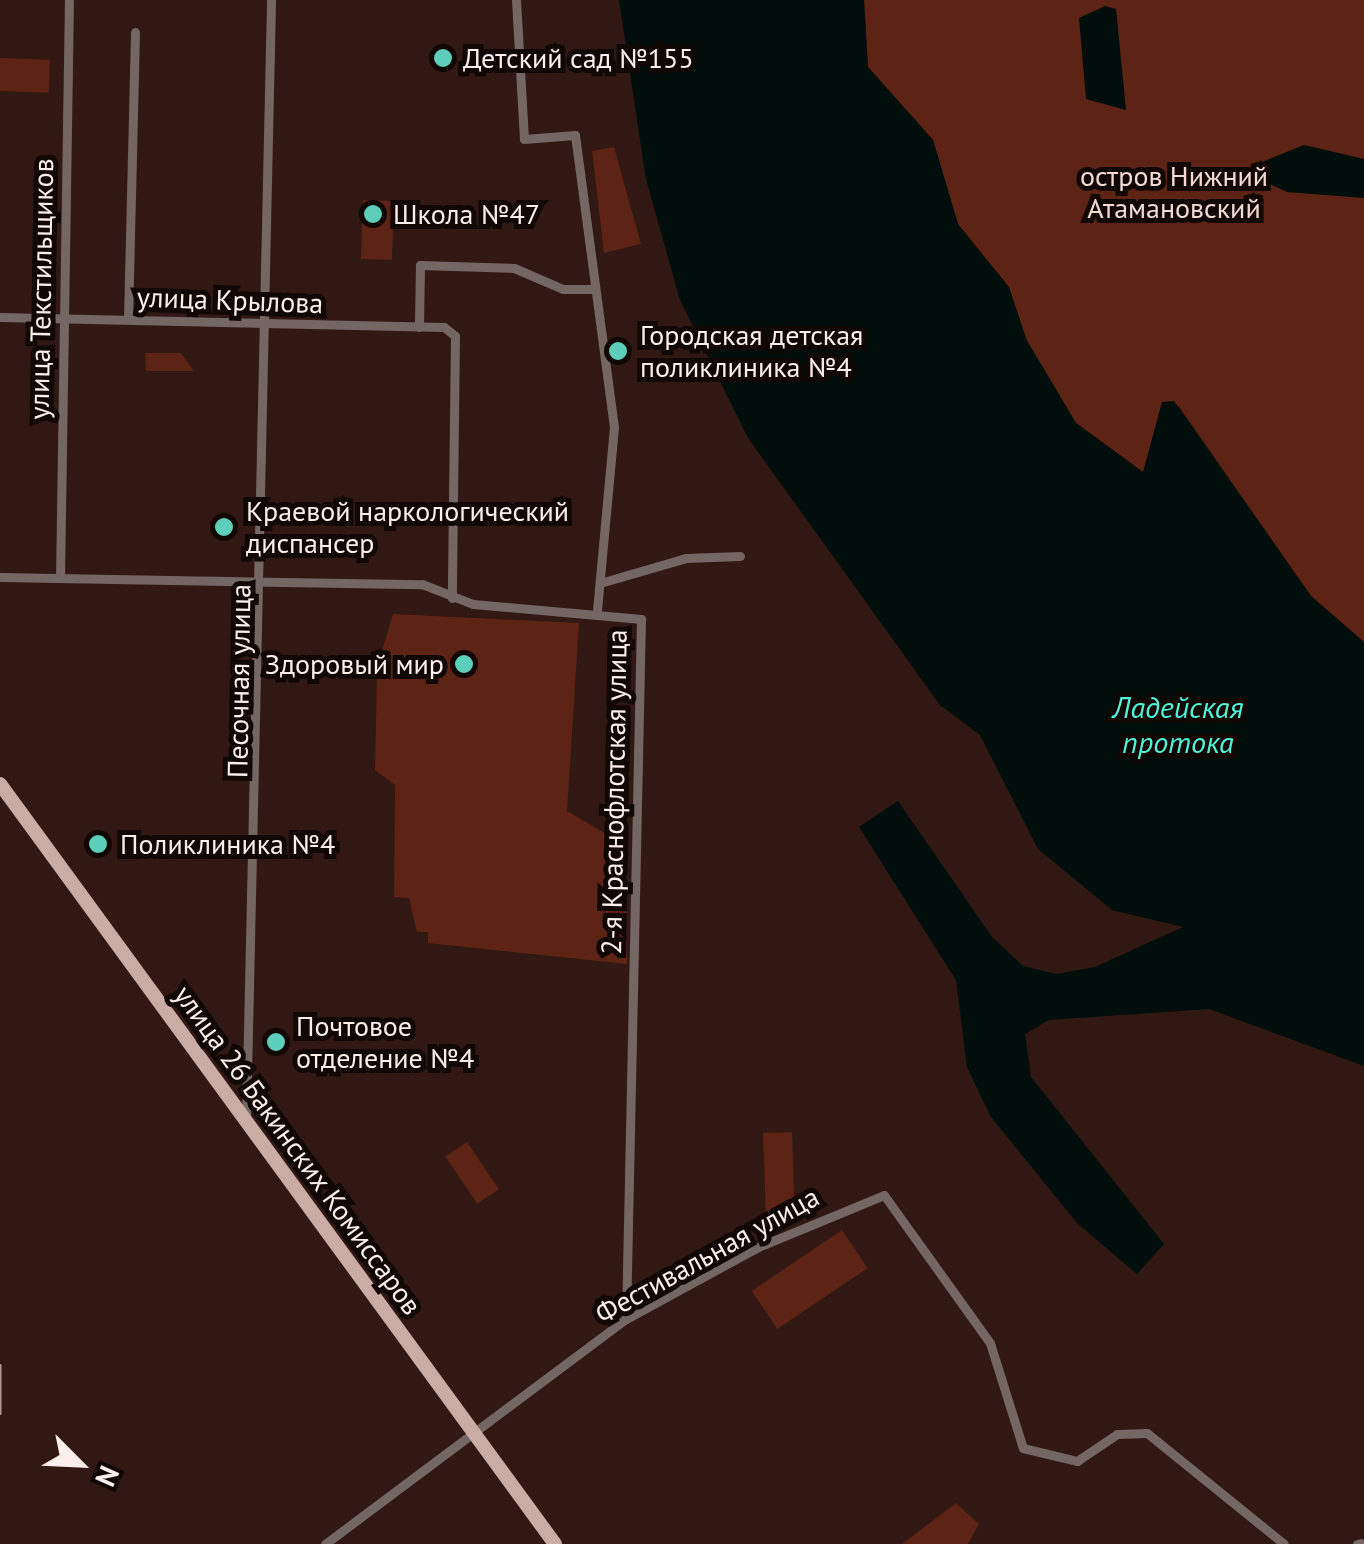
<!DOCTYPE html>
<html>
<head>
<meta charset="utf-8">
<style>
  body { margin:0 }
  #map { position:relative; width:1364px; height:1544px; overflow:hidden; background:#311812; font-family:"PT Sans",sans-serif }
  div>[style] { position:absolute }
  [style*='--x'] { left:calc(var(--x)*1px); top:calc(var(--y)*1px); width:calc(var(--w)*1px); rotate:calc(var(--a)*1deg) }
  .green>* { inset:0; background:#5d2314; transform-origin:0 0 }
  .water>* { inset:0; background:#020e0b }
  .minor>* { height:9px; margin:-4.5px; padding:0 4.5px; transform-origin:4.5px; border-radius:4.5px; background:#746662 }
  .primary>* { height:14px; margin:-7px; padding:0 7px; transform-origin:7px; border-radius:7px; background:#c9ada5 }
  .tram>* { height:2.5px; margin:-1.25px; padding:0 1.25px; transform-origin:1.25px; border-radius:1.25px; background:#ad9a96 }
  .dots>* { width:28px; height:28px; translate:-50% -50%; box-sizing:border-box; border:5px solid #110705; border-radius:50% }
  span { translate:-50% -50%; white-space:nowrap; text-align:center; line-height:1.15; -webkit-text-stroke:10px #110705; paint-order:stroke }
  .poi-label { font-size:28px; color:#fceeea }
  .left { translate:0 -50%; text-align:left }
  .right { translate:-100% -50%; text-align:right }
  .park-label { font-size:28px; color:#f3dbd4 }
  .street-label { font-size:28px; color:#fceeea }
  .water-label { font-size:30px; color:#4df4d9; font-style:italic }
  .north { position:absolute; left:30px; top:1414px; width:100px; height:100px; -webkit-text-stroke:8px #110705; paint-order:stroke; rotate:114deg; font-size:28px; font-weight:700; line-height:40px; text-align:center; color:#fceeea }
  .north::after { content:''; display:block; margin:auto; width:35px; height:45px; background:#fceeea; clip-path:polygon(50% 0,100% 100%,50% 72%,0 100%) }
</style>
</head>
<body>
<div id="map">
  <div class="green">
    <div style="clip-path:polygon(864px 0,1364px 0,1364px 642px,1311px 596px,1179px 406px,1143px 472px,1076px 423px,958px 224px,933px 140px,868px 67px)"></div>
    <div style="left:0;top:58px;width:50px;height:33px;rotate:2deg"></div>
    <div style="clip-path:polygon(614px 147px,641px 244px,604px 253px,592px 151px)"></div>
    <div style="left:363px;top:200px;width:31px;height:59px;rotate:2deg"></div>
    <div style="clip-path:polygon(145px 353px,181px 353px,194px 371px,146px 371px)"></div>
    <div style="clip-path:polygon(393px 614px,579px 623px,567px 811px,625px 845px,627px 964px,428px 943px,428px 932px,417px 932px,409px 898px,394px 897px,395px 785px,375px 770px,377px 667px)"></div>
    <div style="left:792px;top:1132px;width:85px;height:29px;rotate:88deg"></div>
    <div style="left:467px;top:1142px;width:57px;height:26px;rotate:56deg"></div>
    <div style="left:842px;top:1230px;width:46px;height:109px;rotate:56deg"></div>
    <div style="clip-path:polygon(956px 1503px,979px 1524px,968px 1544px,902px 1544px)"></div>
  </div>
  <div class="water">
    <div style="clip-path:polygon(619px 0,864px 0,868px 67px,933px 140px,958px 224px,1009px 287px,1027px 341px,1076px 423px,1143px 472px,1162px 402px,1174px 401px,1311px 596px,1364px 642px,1364px 1066px,1209px 1009px,1049px 1020px,1025px 1034px,1031px 1077px,1164px 1244px,1137px 1274px,1078px 1224px,991px 1117px,967px 1067px,956px 980px,859px 827px,898px 801px,992px 937px,1023px 966px,1056px 974px,1095px 967px,1183px 927px,1112px 910px,1038px 849px,980px 735px,940px 705px,748px 438px,680px 300px,646px 179px)"></div>
    <div style="clip-path:polygon(1105px 6px,1116px 9px,1126px 110px,1086px 99px,1079px 18px)"></div>
    <div style="clip-path:polygon(1304px 145px,1364px 159px,1364px 198px,1287px 192px,1257px 178px,1262px 162px)"></div>
  </div>
  <div class="minor">
    <div style="--x:516;--y:0;--w:139;--a:86.7"></div>
    <div style="--x:524;--y:139;--w:51;--a:-4.5"></div>
    <div style="--x:575;--y:135;--w:295;--a:82.4"></div>
    <div style="--x:614;--y:427;--w:185;--a:95.3"></div>
    <div style="--x:0;--y:317;--w:444;--a:1.3"></div>
    <div style="--x:444;--y:327;--w:14;--a:39"></div>
    <div style="--x:455;--y:336;--w:262;--a:90.7"></div>
    <div style="--x:128;--y:319;--w:287;--a:-88.6"></div>
    <div style="--x:419;--y:327;--w:62;--a:-89.1"></div>
    <div style="--x:420;--y:265;--w:94;--a:1.8"></div>
    <div style="--x:514;--y:268;--w:53;--a:23.2"></div>
    <div style="--x:563;--y:289;--w:31;--a:0"></div>
    <div style="--x:0;--y:577;--w:422;--a:1"></div>
    <div style="--x:422;--y:584;--w:55;--a:21.4"></div>
    <div style="--x:473;--y:604;--w:169;--a:5.1"></div>
    <div style="--x:641;--y:619;--w:700;--a:91.23"></div>
    <div style="--x:60;--y:578;--w:578;--a:-89.11"></div>
    <div style="--x:600;--y:583;--w:90;--a:-16.2"></div>
    <div style="--x:686;--y:558;--w:54;--a:-2.1"></div>
    <div style="--x:246;--y:1121;--w:1121;--a:-88.72"></div>
    <div style="--x:325;--y:1544;--w:376;--a:-36.8"></div>
    <div style="--x:626;--y:1319;--w:150;--a:-28.6"></div>
    <div style="--x:758;--y:1247;--w:136;--a:-22.4"></div>
    <div style="--x:884;--y:1195;--w:182;--a:54.4"></div>
    <div style="--x:990;--y:1343;--w:110;--a:72.6"></div>
    <div style="--x:1023;--y:1448;--w:56;--a:13.5"></div>
    <div style="--x:1077;--y:1461;--w:48;--a:-34"></div>
    <div style="--x:1117;--y:1434;--w:30;--a:-2"></div>
    <div style="--x:1147;--y:1433;--w:176;--a:39"></div>
    <div style="--x:1357;--y:1544;--w:4;--a:-14"></div>
  </div>
  <div class="primary">
    <div style="--x:0;--y:784;--w:941;--a:53.86"></div>
  </div>
  <div class="tram">
    <div style="--x:0;--y:1365;--w:48;--a:90"></div>
  </div>
  <div class="dots">
    <div style="left:443px;top:58px;background:#5cceba"></div>
    <div style="left:373px;top:214px;background:#5cceba"></div>
    <div style="left:618px;top:351px;background:#5cceba"></div>
    <div style="left:224px;top:527px;background:#5cceba"></div>
    <div style="left:464px;top:664px;background:#5cceba"></div>
    <div style="left:98px;top:844px;background:#5cceba"></div>
    <div style="left:276px;top:1042px;background:#5cceba"></div>
  </div>
  <div class="poi-label">
    <span class="left" style="left:463px;top:58px">Детский сад №155</span>
    <span class="left" style="left:393px;top:214px">Школа №47</span>
    <span class="left" style="left:640px;top:351px">Городская детская<br>поликлиника №4</span>
    <span class="left" style="left:246px;top:527px">Краевой наркологический<br>диспансер</span>
    <span class="right" style="left:444px;top:664px">Здоровый мир</span>
    <span class="left" style="left:120px;top:844px">Поликлиника №4</span>
    <span class="left" style="left:296px;top:1042px">Почтовое<br>отделение №4</span>
  </div>
  <div class="park-label">
    <span style="left:1174px;top:192px">остров Нижний<br>Атамановский</span>
  </div>
  <div class="street-label">
    <span style="left:41px;top:289px;rotate:-89deg">улица Текстильщиков</span>
    <span style="left:230px;top:300px;rotate:2deg">улица Крылова</span>
    <span style="left:239px;top:681px;rotate:-89deg">Песочная улица</span>
    <span style="left:614px;top:792px;rotate:-89deg">2-я Краснофлотская улица</span>
    <span style="left:298px;top:1150px;rotate:54deg">улица 26 Бакинских Комиссаров</span>
    <span style="left:707px;top:1255px;rotate:-29deg">Фестивальная улица</span>
  </div>
  <div class="water-label">
    <span style="left:1178px;top:724px">Ладейская<br>протока</span>
  </div>
  <div class="north">N</div>
</div>
</body>
</html>
